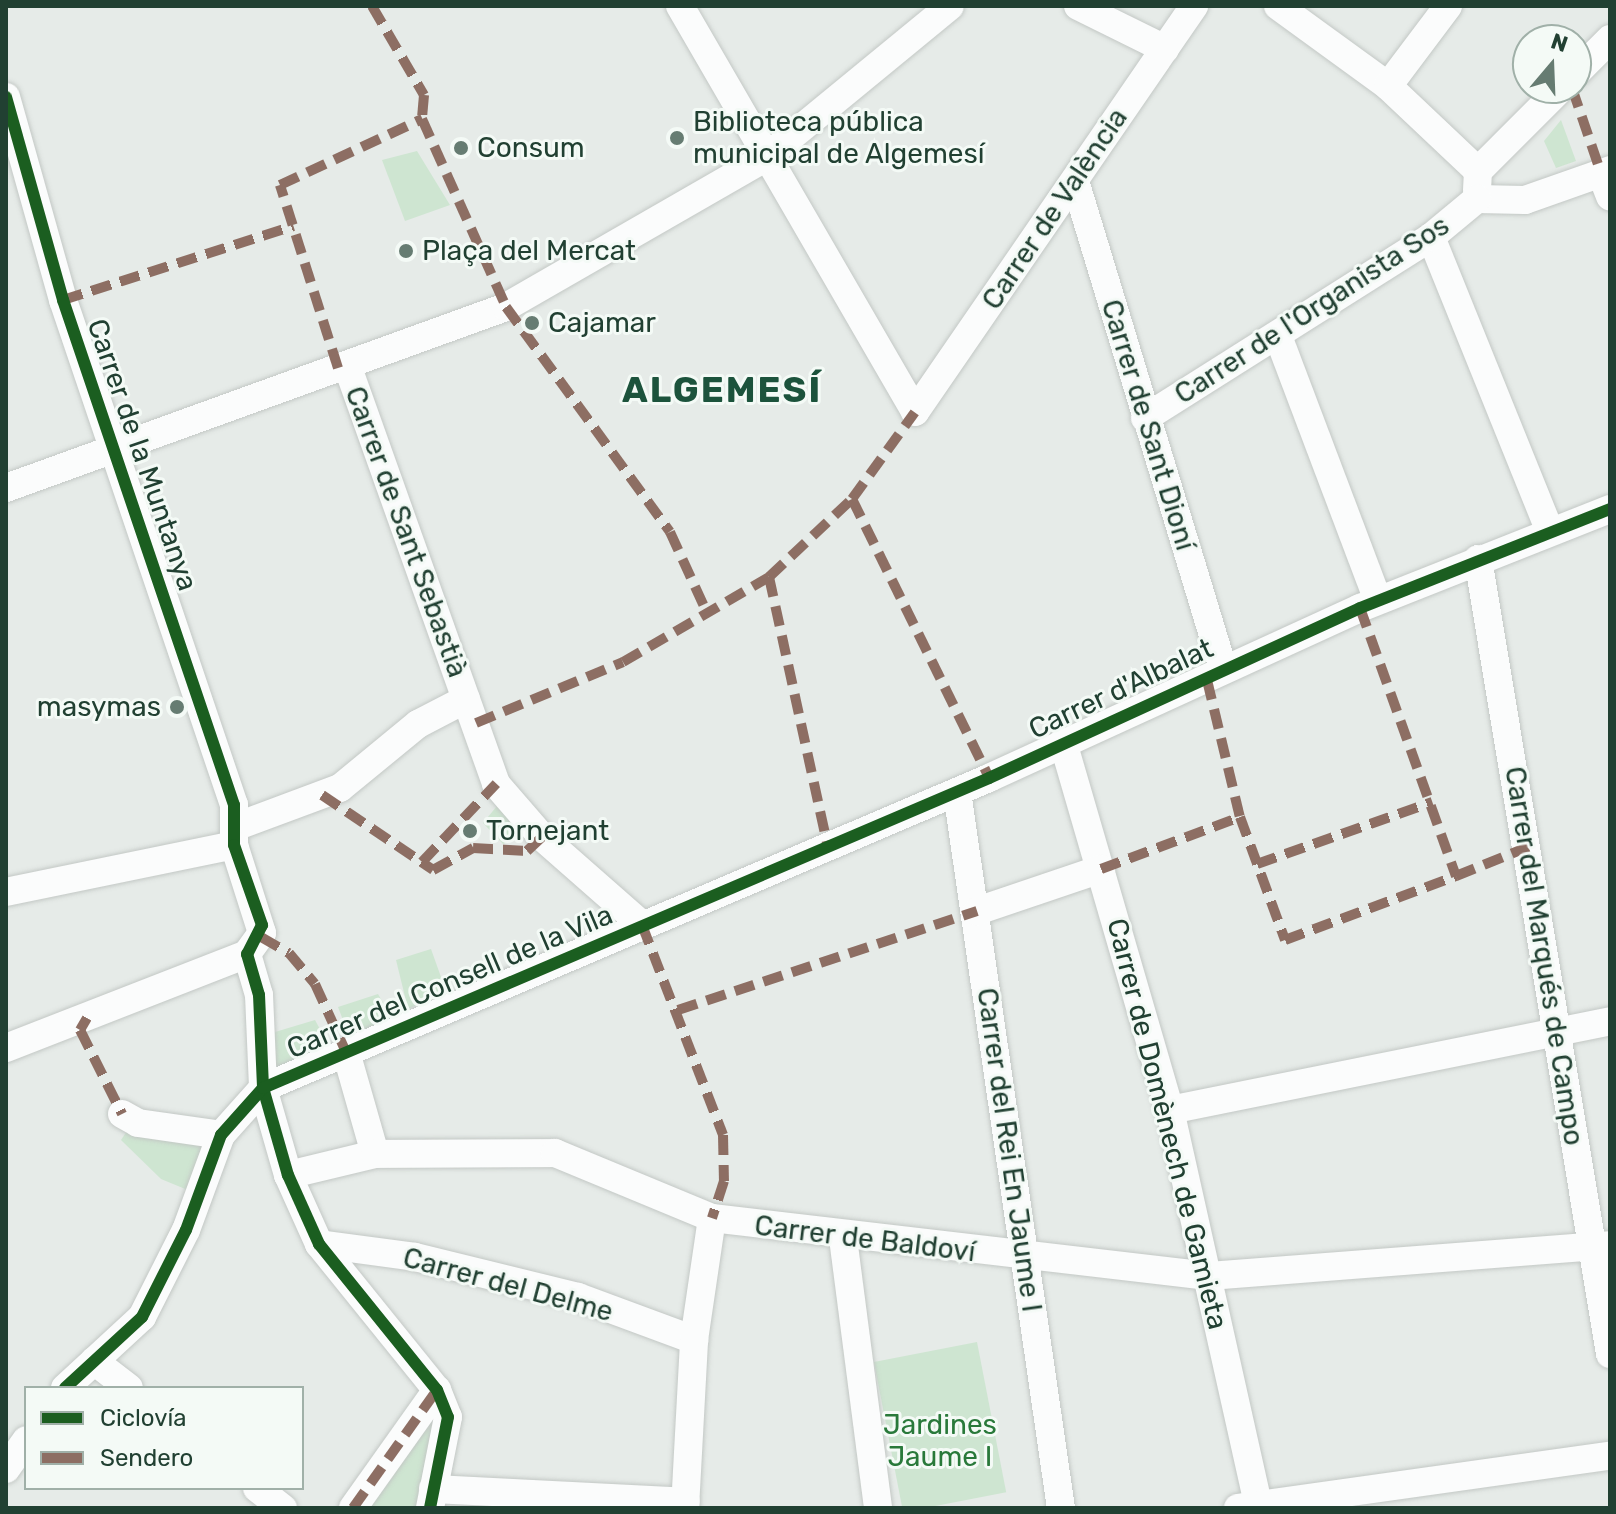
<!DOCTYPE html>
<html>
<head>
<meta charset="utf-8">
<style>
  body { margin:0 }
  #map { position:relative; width:1616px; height:1514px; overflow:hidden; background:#e6ebe8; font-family:Rubik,sans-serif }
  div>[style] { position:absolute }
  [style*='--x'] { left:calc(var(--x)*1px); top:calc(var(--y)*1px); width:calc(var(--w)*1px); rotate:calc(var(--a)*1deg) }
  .green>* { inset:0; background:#cee5d1; transform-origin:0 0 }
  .roads { filter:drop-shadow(0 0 2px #c3c8c5) drop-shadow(0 0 2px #c3c8c5) }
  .minor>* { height:28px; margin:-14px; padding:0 14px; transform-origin:14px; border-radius:14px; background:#fbfcfc }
  .quiet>* { height:10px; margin-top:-5px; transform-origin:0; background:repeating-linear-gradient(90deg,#8d6e63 0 20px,transparent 0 30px) }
  .cycleway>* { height:12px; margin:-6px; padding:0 6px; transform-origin:6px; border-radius:6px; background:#1b5e20 }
  .dots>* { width:22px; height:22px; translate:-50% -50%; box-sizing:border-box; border:4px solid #f4faf6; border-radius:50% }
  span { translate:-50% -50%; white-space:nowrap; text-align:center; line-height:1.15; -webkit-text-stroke:6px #f4faf6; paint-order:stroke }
  .poi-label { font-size:28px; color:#214032 }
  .left { translate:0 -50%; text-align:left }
  .right { translate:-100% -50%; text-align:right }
  .street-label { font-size:28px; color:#214032 }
  .park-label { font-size:28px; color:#29793a }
  .district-label { font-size:36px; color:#1c533c; font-weight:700; letter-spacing:2px }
  .frame { position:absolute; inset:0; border:8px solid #214032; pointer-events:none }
  .legend { position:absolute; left:24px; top:1386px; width:280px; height:104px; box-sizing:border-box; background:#f4faf6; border:2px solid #a0b0a8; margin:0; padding:10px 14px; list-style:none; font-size:24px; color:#214032 }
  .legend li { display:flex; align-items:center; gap:16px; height:40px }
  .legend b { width:40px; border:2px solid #a0b0a8 }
  .north { position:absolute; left:1512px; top:24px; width:80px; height:80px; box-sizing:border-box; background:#f4faf6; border:2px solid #a0b0a8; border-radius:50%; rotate:19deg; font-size:22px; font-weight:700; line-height:32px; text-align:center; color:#214032 }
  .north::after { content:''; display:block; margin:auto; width:28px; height:36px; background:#667c72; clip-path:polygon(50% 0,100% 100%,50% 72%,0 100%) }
</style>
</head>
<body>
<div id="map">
  <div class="green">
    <div style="clip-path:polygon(1561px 120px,1576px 161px,1556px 168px,1544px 141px)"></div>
    <div style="clip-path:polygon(417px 151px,450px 205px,405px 221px,382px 160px)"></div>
    <div style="clip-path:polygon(497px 806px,524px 836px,503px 844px,483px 823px)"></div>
    <div style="clip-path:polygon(431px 949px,446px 991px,408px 1009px,396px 960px)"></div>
    <div style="clip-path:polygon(378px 994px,392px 1018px,351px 1041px,338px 1007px)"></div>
    <div style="clip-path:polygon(315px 1020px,328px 1044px,280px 1068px,271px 1062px,265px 1035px)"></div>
    <div style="clip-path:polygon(127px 1131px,206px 1143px,190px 1191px,161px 1179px,121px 1140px)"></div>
    <div style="left:977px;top:1342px;width:153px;height:105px;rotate:79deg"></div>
    <div style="clip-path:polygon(432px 1404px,441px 1418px,421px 1508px,364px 1508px)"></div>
  </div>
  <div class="roads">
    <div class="minor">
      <div style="--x:680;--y:6;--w:469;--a:59.9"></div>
      <div style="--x:915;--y:412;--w:493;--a:-55.5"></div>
      <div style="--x:1078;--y:6;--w:97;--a:26.3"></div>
      <div style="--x:1278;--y:6;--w:136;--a:36"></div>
      <div style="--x:1388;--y:86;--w:124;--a:43.4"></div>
      <div style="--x:1576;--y:73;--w:48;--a:-45"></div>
      <div style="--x:1388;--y:86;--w:100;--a:-53.1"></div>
      <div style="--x:6;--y:97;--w:211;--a:74.3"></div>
      <div style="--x:63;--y:300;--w:533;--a:71.29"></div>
      <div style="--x:234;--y:805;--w:40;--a:90"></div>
      <div style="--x:234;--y:845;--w:92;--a:72.3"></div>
      <div style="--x:262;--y:933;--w:26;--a:126"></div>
      <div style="--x:247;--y:954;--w:259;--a:158.7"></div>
      <div style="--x:1601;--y:173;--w:25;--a:69"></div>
      <div style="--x:1075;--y:181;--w:509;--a:73.1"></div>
      <div style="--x:1477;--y:190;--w:19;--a:-87"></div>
      <div style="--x:1478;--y:171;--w:117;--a:-45"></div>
      <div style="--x:1477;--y:199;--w:48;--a:1.2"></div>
      <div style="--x:1525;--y:200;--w:90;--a:-19.4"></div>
      <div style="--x:1431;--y:237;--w:317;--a:68"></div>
      <div style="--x:1278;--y:336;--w:282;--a:69.3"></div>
      <div style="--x:347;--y:365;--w:445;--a:70.4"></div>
      <div style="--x:496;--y:784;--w:70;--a:49"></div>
      <div style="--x:542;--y:837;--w:133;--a:41.3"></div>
      <div style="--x:1145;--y:418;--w:338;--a:-32.3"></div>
      <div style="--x:1431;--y:237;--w:60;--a:-39.6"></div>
      <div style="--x:6;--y:488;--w:532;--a:-19.9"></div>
      <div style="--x:506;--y:307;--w:299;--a:-29.9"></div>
      <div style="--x:765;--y:158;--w:239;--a:-39.4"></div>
      <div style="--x:1478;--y:559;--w:806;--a:80.57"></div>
      <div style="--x:1063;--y:742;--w:383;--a:73.8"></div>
      <div style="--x:1170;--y:1110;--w:408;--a:77.4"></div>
      <div style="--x:957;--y:792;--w:724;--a:81.74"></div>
      <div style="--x:235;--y:827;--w:112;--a:-20.4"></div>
      <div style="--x:340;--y:788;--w:101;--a:-39.4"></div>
      <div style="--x:418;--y:724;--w:54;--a:-27.5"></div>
      <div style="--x:6;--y:892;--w:233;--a:-11.6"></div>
      <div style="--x:977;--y:911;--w:131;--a:-18.7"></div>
      <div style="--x:247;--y:954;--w:43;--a:73.7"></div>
      <div style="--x:259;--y:995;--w:93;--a:87.5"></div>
      <div style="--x:263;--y:1088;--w:91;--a:74"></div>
      <div style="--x:288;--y:1175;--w:76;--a:65.8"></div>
      <div style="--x:319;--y:1244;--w:188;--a:51.1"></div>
      <div style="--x:437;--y:1390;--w:29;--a:68"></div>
      <div style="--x:448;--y:1417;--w:93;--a:101.2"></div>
      <div style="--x:346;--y:1052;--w:106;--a:74.1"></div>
      <div style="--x:1170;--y:1110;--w:449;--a:-11.4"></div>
      <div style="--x:122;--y:1114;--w:18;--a:29"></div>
      <div style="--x:138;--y:1123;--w:84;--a:8.2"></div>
      <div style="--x:288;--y:1175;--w:89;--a:-13.6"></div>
      <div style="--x:375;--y:1154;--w:180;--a:-0.3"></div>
      <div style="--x:555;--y:1153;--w:170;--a:22.5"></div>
      <div style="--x:712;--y:1218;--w:500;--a:6.66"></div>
      <div style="--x:1209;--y:1276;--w:402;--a:-4.4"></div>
      <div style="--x:843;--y:1238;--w:272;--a:82.6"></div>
      <div style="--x:319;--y:1244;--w:97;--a:7.7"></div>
      <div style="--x:415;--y:1257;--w:168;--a:13.8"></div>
      <div style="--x:578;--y:1297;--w:124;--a:20.3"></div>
      <div style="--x:94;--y:1361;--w:44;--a:37.6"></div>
      <div style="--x:65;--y:1388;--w:105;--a:-42.7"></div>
      <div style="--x:142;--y:1317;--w:97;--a:-63.2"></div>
      <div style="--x:186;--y:1230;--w:101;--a:-69.8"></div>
      <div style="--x:221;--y:1135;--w:63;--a:-48.2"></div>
      <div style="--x:263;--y:1088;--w:789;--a:-23.12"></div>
      <div style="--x:989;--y:778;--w:408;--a:-24.6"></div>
      <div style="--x:1360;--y:608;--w:269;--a:-21.6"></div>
      <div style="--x:6;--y:1469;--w:35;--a:-55"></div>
      <div style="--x:257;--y:1488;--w:33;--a:38"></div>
      <div style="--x:433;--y:1489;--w:253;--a:2.9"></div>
      <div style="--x:353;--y:1508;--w:145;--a:-54.6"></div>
      <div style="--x:685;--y:1508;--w:168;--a:-86.9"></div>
      <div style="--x:694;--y:1340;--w:123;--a:-81.6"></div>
      <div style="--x:1238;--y:1508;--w:376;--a:-8"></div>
    </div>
  </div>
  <div class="quiet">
    <div style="--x:372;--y:6;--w:103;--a:59.7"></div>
    <div style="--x:424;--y:95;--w:24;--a:95"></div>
    <div style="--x:422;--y:119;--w:206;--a:65.9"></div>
    <div style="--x:506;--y:307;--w:278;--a:53.9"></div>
    <div style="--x:670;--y:532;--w:91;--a:65.4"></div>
    <div style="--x:1572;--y:88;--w:90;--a:71.2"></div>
    <div style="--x:63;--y:300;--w:242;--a:-17.8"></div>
    <div style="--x:338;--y:368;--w:192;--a:-107.6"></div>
    <div style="--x:280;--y:185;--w:157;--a:-24.9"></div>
    <div style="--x:852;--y:499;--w:311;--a:63.8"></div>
    <div style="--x:769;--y:577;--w:276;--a:77.7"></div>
    <div style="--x:1360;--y:608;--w:285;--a:70.3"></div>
    <div style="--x:1456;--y:876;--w:78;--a:-21.9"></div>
    <div style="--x:1207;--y:680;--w:141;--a:76.5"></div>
    <div style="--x:1240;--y:817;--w:131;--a:69.9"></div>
    <div style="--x:1285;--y:940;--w:183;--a:-20.5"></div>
    <div style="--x:476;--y:723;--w:159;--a:-22.5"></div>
    <div style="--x:623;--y:662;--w:169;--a:-30.2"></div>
    <div style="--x:769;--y:577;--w:114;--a:-43.2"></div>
    <div style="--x:852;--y:499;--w:107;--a:-54.1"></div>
    <div style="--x:322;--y:795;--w:134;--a:34"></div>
    <div style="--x:433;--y:870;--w:46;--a:-28.8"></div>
    <div style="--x:473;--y:848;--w:54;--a:3.2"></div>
    <div style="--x:527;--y:851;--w:21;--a:-43"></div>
    <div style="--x:422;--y:862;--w:108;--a:-46.5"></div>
    <div style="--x:1257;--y:864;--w:186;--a:-19.5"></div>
    <div style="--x:1101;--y:869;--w:148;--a:-20.5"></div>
    <div style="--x:642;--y:925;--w:225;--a:68.9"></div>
    <div style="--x:723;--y:1135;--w:46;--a:88.8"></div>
    <div style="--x:724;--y:1181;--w:39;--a:108"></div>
    <div style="--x:261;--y:937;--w:32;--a:30"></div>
    <div style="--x:289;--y:953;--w:40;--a:50"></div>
    <div style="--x:315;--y:984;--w:75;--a:65.5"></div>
    <div style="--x:678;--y:1010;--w:315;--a:-18.3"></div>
    <div style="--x:87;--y:1018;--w:14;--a:120"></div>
    <div style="--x:80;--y:1030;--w:94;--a:63.4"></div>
    <div style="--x:353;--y:1508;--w:145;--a:-54.6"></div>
  </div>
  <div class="cycleway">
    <div style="--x:6;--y:97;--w:211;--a:74.3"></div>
    <div style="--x:63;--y:300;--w:533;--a:71.29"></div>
    <div style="--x:234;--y:805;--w:40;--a:90"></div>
    <div style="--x:234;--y:845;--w:85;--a:70.7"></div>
    <div style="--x:262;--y:925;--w:33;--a:117"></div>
    <div style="--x:247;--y:954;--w:43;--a:73.7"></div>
    <div style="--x:259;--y:995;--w:93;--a:87.5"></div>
    <div style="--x:263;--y:1088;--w:91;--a:74"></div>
    <div style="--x:288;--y:1175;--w:76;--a:65.8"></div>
    <div style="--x:319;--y:1244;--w:188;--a:51.1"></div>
    <div style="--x:437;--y:1390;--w:29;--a:68"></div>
    <div style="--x:448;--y:1417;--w:93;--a:101.2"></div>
    <div style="--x:65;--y:1388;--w:105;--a:-42.7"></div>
    <div style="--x:142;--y:1317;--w:97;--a:-63.2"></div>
    <div style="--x:186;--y:1230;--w:101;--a:-69.8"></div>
    <div style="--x:221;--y:1135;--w:63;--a:-48.2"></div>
    <div style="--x:263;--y:1088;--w:789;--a:-23.12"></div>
    <div style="--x:989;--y:778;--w:408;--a:-24.6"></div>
    <div style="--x:1360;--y:608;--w:269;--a:-21.6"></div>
  </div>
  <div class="dots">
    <div style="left:677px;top:138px;background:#667c72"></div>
    <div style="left:461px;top:148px;background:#667c72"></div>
    <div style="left:406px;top:251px;background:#667c72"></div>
    <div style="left:532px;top:323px;background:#667c72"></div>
    <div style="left:177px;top:707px;background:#667c72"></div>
    <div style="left:470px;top:831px;background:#667c72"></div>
  </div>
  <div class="poi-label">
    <span class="left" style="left:693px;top:138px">Biblioteca pública<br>municipal de Algemesí</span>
    <span class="left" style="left:477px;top:148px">Consum</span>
    <span class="left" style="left:422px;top:251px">Plaça del Mercat</span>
    <span class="left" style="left:548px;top:323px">Cajamar</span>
    <span class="right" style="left:161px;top:707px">masymas</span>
    <span class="left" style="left:486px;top:831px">Tornejant</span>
  </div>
  <div class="street-label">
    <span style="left:1055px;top:209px;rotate:-56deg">Carrer de València</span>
    <span style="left:1312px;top:310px;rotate:-33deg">Carrer de l'Organista Sos</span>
    <span style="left:1148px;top:425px;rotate:73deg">Carrer de Sant Dioní</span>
    <span style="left:142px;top:455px;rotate:71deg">Carrer de la Muntanya</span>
    <span style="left:406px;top:532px;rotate:70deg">Carrer de Sant Sebastià</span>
    <span style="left:1121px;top:689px;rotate:-25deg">Carrer d'Albalat</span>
    <span style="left:1544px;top:956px;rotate:81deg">Carrer del Marqués de Campo</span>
    <span style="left:450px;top:982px;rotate:-23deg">Carrer del Consell de la Vila</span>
    <span style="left:1167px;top:1124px;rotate:76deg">Carrer de Domènech de Gamieta</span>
    <span style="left:1009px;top:1150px;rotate:82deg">Carrer del Rei En Jaume I</span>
    <span style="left:865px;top:1239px;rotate:7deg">Carrer de Baldoví</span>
    <span style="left:508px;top:1285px;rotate:15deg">Carrer del Delme</span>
  </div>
  <div class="park-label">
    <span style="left:940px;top:1441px">Jardines<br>Jaume I</span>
  </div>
  <div class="district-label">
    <span style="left:722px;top:390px">ALGEMESÍ</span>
  </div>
  <div class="frame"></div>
  <ul class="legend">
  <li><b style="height:10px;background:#1b5e20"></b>Ciclovía</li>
  <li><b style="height:10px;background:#8d6e63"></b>Sendero</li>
  </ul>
  <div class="north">N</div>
</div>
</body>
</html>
